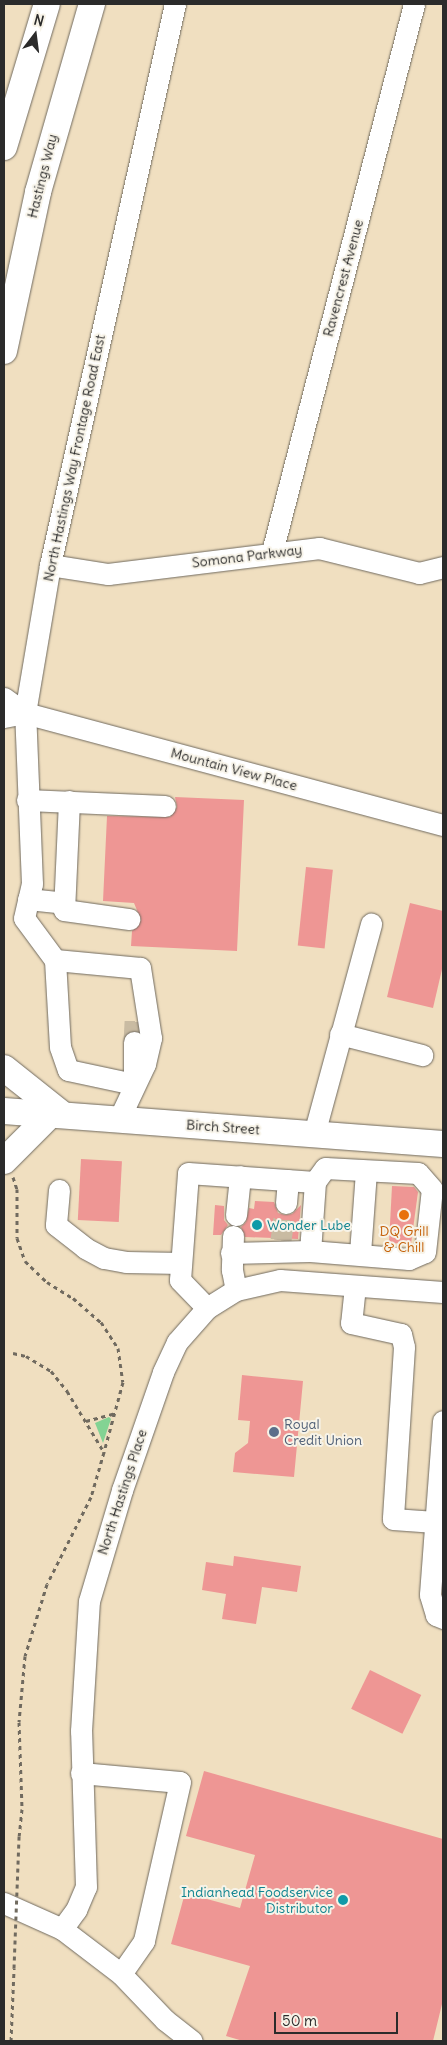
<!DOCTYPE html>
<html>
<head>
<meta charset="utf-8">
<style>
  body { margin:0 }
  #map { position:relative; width:447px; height:2045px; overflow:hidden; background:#f0dfc0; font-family:Delius,sans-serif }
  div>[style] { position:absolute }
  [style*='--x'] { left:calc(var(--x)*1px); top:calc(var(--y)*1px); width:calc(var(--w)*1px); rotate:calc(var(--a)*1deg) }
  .green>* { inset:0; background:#83d393 }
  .building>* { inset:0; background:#ee9694; transform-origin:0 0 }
  .minor-tunnel>* { height:21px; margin-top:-10.5px; transform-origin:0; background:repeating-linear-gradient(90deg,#c9bba2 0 21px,transparent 0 32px) }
  .path>* { height:3px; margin-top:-1.5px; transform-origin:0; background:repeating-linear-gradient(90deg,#706a5f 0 4px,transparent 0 8px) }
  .roads { filter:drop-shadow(0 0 1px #706a5f) drop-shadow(0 0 1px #706a5f) }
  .minor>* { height:21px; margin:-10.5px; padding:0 10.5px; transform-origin:10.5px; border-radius:10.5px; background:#fff }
  .major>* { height:26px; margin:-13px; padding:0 13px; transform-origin:13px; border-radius:13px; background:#fff }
  .path-bridge>* { height:3px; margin-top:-1.5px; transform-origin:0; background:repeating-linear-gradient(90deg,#706a5f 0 4px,transparent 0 8px) }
  .dots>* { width:14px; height:14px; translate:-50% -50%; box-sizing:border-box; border:2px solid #f7f3e8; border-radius:50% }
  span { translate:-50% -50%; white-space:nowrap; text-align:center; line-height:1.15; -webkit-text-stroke:4px #f7f3e8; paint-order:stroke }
  .street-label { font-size:14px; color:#2b2b2b }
  .culture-label { font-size:14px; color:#0d838f }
  .left { translate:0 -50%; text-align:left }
  .right { translate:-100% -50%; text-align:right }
  .food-label { font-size:14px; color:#c56008 }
  .service-label { font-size:14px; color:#4e5e75 }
  .frame { position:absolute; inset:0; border:5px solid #2b2b2b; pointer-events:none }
  .north { position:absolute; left:10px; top:10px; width:50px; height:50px; -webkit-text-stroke:4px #f7f3e8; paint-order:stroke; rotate:15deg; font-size:14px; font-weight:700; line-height:20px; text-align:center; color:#2b2b2b }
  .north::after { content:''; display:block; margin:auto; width:18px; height:22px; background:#2b2b2b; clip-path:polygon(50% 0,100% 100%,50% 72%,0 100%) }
  .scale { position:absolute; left:274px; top:2012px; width:124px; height:22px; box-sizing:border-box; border:2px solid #2b2b2b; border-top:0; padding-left:6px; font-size:15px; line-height:18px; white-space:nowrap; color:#2b2b2b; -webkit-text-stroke:4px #f7f3e8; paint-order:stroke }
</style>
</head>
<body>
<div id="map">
  <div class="green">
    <div style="clip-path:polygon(109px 1417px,111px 1419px,103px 1443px,95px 1423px)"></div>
  </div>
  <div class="building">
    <div style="clip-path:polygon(175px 797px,244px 800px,237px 951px,131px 946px,132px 931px,141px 920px,134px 903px,103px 901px,107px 816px,170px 817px,177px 807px)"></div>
    <div style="left:306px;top:867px;width:27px;height:79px;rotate:6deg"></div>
    <div style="clip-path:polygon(410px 903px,443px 911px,443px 965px,433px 1008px,387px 997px)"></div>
    <div style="left:81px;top:1159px;width:41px;height:61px;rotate:3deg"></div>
    <div style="clip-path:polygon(392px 1186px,414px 1187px,418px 1192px,411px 1244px,389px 1243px)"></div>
    <div style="clip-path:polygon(255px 1201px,274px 1202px,278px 1213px,285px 1215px,292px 1214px,301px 1205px,298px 1239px,245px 1237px,241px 1227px,246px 1222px,249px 1208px,254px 1209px)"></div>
    <div style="clip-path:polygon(215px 1205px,224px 1206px,224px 1220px,228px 1225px,221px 1235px,213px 1235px)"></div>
    <div style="clip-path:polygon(242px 1375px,303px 1381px,294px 1477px,233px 1472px,235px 1453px,248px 1443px,250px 1421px,238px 1420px)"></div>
    <div style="clip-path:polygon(234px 1556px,301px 1566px,297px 1592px,262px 1587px,256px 1624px,222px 1619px,226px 1594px,202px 1590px,206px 1562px,233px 1566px)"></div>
    <div style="left:370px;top:1670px;width:57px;height:43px;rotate:26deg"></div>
    <div style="clip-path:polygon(204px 1771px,443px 1839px,443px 2000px,433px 2041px,243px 2041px,226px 2036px,250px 1966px,171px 1944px,185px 1893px,240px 1908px,255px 1855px,186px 1836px)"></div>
  </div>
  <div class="minor-tunnel">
    <div style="--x:134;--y:1042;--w:22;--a:-87"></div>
    <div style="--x:281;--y:1240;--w:37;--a:-82"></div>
  </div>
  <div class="path">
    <div style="--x:13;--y:1177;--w:13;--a:72"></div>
    <div style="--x:17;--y:1189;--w:49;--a:90"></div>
    <div style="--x:17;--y:1238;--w:24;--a:71"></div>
    <div style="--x:25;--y:1261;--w:30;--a:44"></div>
    <div style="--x:47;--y:1282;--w:31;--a:32"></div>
    <div style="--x:73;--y:1298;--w:37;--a:41"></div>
    <div style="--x:101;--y:1322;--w:31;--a:57"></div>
    <div style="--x:118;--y:1348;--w:34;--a:82"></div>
    <div style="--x:123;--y:1382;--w:73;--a:105.2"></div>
    <div style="--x:13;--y:1353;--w:13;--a:13"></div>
    <div style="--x:26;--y:1356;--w:29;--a:31"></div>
    <div style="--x:51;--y:1371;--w:26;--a:51"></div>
    <div style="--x:67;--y:1391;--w:71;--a:58.8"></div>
    <div style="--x:104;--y:1452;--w:47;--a:106.1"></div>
    <div style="--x:91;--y:1497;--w:97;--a:116.8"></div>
    <div style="--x:47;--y:1584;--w:75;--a:107"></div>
    <div style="--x:25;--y:1656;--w:66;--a:95.2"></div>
    <div style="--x:19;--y:1722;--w:87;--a:88"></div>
    <div style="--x:22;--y:1809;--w:27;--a:96"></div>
    <div style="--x:86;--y:1421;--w:30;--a:-15"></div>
    <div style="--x:11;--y:2041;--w:73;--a:-87.6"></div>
  </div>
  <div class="roads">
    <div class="minor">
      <div style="--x:272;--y:552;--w:566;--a:-75.47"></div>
      <div style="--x:50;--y:565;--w:59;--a:8.8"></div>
      <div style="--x:108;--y:574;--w:213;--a:-7"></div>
      <div style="--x:319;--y:548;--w:103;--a:14"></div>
      <div style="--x:419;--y:573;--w:25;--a:-14"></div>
      <div style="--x:4;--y:698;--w:26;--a:36"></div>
      <div style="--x:4;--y:717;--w:21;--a:-11"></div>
      <div style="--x:25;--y:713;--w:433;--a:15"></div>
      <div style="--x:27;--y:800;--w:138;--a:2.5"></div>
      <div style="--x:69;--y:801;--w:109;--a:92.6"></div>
      <div style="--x:64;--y:910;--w:66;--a:7.9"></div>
      <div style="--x:28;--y:899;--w:36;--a:6"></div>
      <div style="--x:55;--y:960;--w:52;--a:-126.4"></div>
      <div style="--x:24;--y:918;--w:35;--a:-77"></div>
      <div style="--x:32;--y:884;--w:171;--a:-92.3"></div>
      <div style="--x:25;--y:713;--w:150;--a:-80.4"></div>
      <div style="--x:50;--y:565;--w:575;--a:-77.44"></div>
      <div style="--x:340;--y:1034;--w:85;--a:14.4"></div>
      <div style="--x:134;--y:1076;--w:34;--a:-90"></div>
      <div style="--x:119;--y:1119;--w:61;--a:-64.7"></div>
      <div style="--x:145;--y:1064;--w:27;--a:-77"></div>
      <div style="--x:151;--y:1038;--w:71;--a:-98.9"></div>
      <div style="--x:140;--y:968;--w:85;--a:-174.6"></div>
      <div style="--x:55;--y:960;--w:87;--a:86.7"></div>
      <div style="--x:60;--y:1047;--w:24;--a:71"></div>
      <div style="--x:68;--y:1070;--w:67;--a:12"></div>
      <div style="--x:314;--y:1134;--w:218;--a:-74.8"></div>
      <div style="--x:59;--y:1190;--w:35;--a:95"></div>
      <div style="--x:56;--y:1225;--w:37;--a:38"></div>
      <div style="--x:85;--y:1248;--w:21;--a:28"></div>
      <div style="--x:104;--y:1258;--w:22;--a:10"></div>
      <div style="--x:126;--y:1262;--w:55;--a:1"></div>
      <div style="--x:286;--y:1203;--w:23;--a:-85"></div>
      <div style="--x:236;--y:1215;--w:39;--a:-84"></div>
      <div style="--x:233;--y:1236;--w:34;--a:92"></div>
      <div style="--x:232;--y:1270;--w:20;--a:79"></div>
      <div style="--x:231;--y:1253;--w:79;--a:-1.5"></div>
      <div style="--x:360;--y:1253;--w:82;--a:-85.8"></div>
      <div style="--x:355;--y:1286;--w:37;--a:96"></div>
      <div style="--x:351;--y:1323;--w:51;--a:12.4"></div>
      <div style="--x:401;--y:1334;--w:13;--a:77"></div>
      <div style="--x:404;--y:1347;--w:172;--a:93.7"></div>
      <div style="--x:393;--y:1519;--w:42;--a:4.1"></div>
      <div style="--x:207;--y:1308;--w:39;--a:-134"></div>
      <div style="--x:180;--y:1280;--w:107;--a:-85.7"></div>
      <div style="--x:188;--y:1173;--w:127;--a:4.1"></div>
      <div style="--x:315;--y:1182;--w:69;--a:94.1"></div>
      <div style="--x:310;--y:1251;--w:99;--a:4.6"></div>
      <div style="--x:409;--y:1259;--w:17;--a:-24"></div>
      <div style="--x:425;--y:1252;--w:63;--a:-83.7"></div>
      <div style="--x:432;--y:1189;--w:21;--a:-131"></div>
      <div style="--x:418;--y:1173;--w:93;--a:-176.9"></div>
      <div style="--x:325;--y:1168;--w:17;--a:126"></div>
      <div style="--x:443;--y:1421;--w:174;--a:94.3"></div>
      <div style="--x:430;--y:1595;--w:21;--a:73"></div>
      <div style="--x:436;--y:1615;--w:8;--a:23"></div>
      <div style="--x:81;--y:1773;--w:99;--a:5.2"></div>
      <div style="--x:180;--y:1782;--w:163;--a:102.8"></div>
      <div style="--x:144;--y:1941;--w:40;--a:124.9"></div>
      <div style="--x:4;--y:1903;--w:64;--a:24.1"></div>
      <div style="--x:62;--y:1929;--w:74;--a:37.3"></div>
      <div style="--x:121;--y:1974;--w:64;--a:46.3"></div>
      <div style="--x:165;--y:2020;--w:34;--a:38"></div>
      <div style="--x:62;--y:1929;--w:24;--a:-54"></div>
      <div style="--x:76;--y:1910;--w:25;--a:-67"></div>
      <div style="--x:86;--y:1887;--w:156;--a:-91.8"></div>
      <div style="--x:81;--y:1731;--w:130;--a:-86.5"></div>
      <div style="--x:89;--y:1601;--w:116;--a:-73.4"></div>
      <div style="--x:122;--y:1490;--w:125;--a:-70.8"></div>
      <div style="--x:163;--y:1372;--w:33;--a:-65"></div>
      <div style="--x:177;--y:1342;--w:45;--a:-48.6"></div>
      <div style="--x:207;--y:1308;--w:34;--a:-32"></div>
      <div style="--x:236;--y:1290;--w:45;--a:-12.8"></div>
      <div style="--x:280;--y:1280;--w:163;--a:4.2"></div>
    </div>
    <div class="major">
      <div style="--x:4;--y:147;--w:149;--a:-73.3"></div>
      <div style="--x:4;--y:351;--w:163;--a:-77.9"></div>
      <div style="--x:38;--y:192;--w:196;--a:-74"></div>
      <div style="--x:4;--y:1068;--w:75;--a:38.5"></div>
      <div style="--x:4;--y:1111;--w:440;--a:4.3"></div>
      <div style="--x:4;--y:1161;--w:66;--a:-45"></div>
    </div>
  </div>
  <div class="path-bridge">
    <div style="--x:14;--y:1968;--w:132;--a:-87.8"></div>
  </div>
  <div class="dots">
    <div style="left:404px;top:1215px;background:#e8710a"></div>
    <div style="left:257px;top:1225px;background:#0f9aa8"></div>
    <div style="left:274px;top:1432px;background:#5c6f8a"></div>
    <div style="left:343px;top:1900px;background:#0f9aa8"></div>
  </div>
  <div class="street-label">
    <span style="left:42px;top:176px;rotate:-76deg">Hastings Way</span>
    <span style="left:343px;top:278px;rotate:-75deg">Ravencrest Avenue</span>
    <span style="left:74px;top:458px;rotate:-78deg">North Hastings Way Frontage Road East</span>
    <span style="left:247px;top:556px;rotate:-7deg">Somona Parkway</span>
    <span style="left:234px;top:769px;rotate:15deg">Mountain View Place</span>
    <span style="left:223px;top:1127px;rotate:4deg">Birch Street</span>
    <span style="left:122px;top:1492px;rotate:-72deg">North Hastings Place</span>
  </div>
  <div class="culture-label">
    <span class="left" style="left:267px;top:1225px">Wonder Lube</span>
    <span class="right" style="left:333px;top:1900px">Indianhead Foodservice<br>Distributor</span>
  </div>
  <div class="food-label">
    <span style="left:404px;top:1239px">DQ Grill<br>&amp; Chill</span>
  </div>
  <div class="service-label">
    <span class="left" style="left:284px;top:1432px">Royal<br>Credit Union</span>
  </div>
  <div class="frame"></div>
  <div class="north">N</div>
  <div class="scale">50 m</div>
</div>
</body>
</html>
